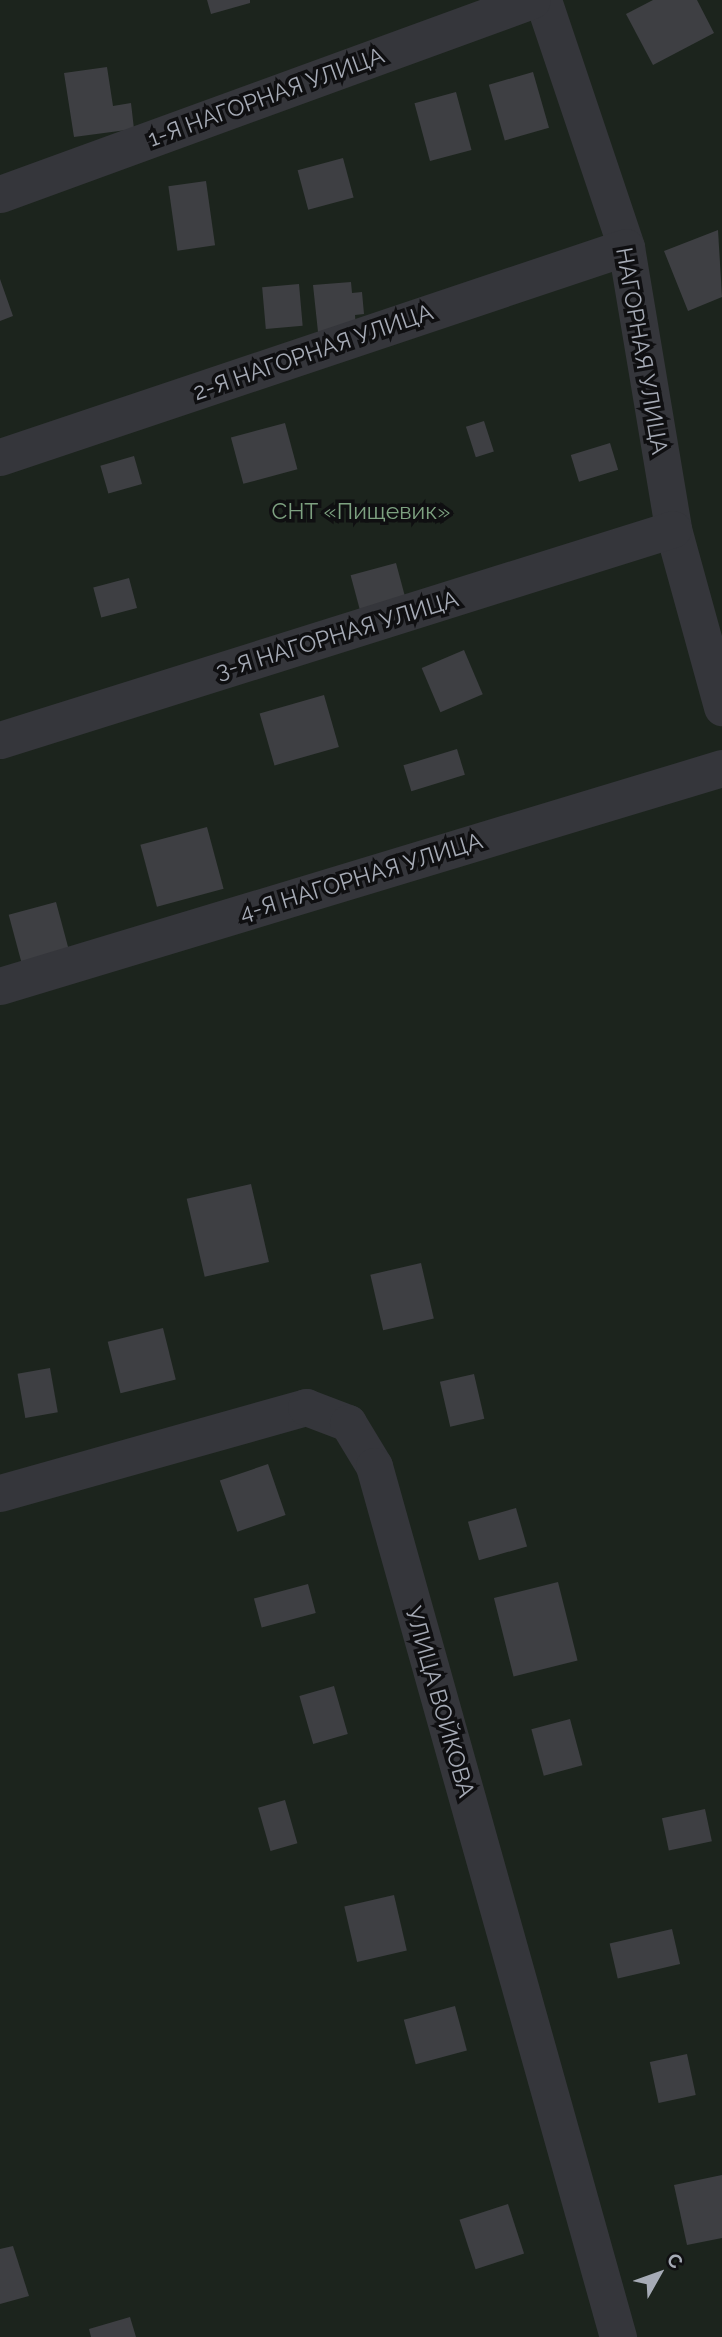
<!DOCTYPE html>
<html>
<head>
<meta charset="utf-8">
<style>
  body { margin:0 }
  #map { position:relative; width:722px; height:2337px; overflow:hidden; background:#141416; font-family:Raleway,sans-serif }
  div>[style] { position:absolute }
  [style*='--x'] { left:calc(var(--x)*1px); top:calc(var(--y)*1px); width:calc(var(--w)*1px); rotate:calc(var(--a)*1deg) }
  .green>* { inset:0; background:#1c241d; transform-origin:0 0 }
  .building>* { inset:0; background:#3e3f43; transform-origin:0 0 }
  .minor>* { height:37px; margin:-18.5px; padding:0 18.5px; transform-origin:18.5px; border-radius:18.5px; background:#35363b }
  span { translate:-50% -50%; white-space:nowrap; text-align:center; line-height:1.15; -webkit-text-stroke:7px #0f0f11; paint-order:stroke }
  .street-label { font-size:23px; color:#a6abb6 }
  .park-label { font-size:23px; color:#7da180 }
  .north { position:absolute; left:624px; top:2239px; width:70px; height:70px; -webkit-text-stroke:5px #0f0f11; paint-order:stroke; rotate:50deg; font-size:19px; font-weight:700; line-height:28px; text-align:center; color:#a6abb6 }
  .north::after { content:''; display:block; margin:auto; width:24px; height:32px; background:#a6abb6; clip-path:polygon(50% 0,100% 100%,50% 72%,0 100%) }
</style>
</head>
<body>
<div id="map">
  <div class="green">
    <div style="left:0;top:0;width:722px;height:2337px"></div>
  </div>
  <div class="building">
    <div style="clip-path:polygon(207px 0,250px 0,250px 3px,211px 14px)"></div>
    <div style="clip-path:polygon(653px 0,697px 0,714px 33px,653px 65px,626px 14px)"></div>
    <div style="clip-path:polygon(107px 67px,113px 106px,131px 103px,134px 129px,74px 137px,64px 73px)"></div>
    <div style="left:533px;top:72px;width:58px;height:46px;rotate:74deg"></div>
    <div style="left:456px;top:92px;width:60px;height:43px;rotate:75deg"></div>
    <div style="left:343px;top:158px;width:41px;height:47px;rotate:75deg"></div>
    <div style="left:206px;top:181px;width:65px;height:38px;rotate:82deg"></div>
    <div style="clip-path:polygon(718px 230px,722px 297px,688px 311px,664px 251px)"></div>
    <div style="clip-path:polygon(0 279px,13px 316px,0 321px)"></div>
    <div style="clip-path:polygon(351px 282px,352px 293px,362px 292px,364px 314px,355px 315px,356px 329px,318px 332px,313px 285px)"></div>
    <div style="left:299px;top:284px;width:42px;height:37px;rotate:85deg"></div>
    <div style="left:484px;top:421px;width:32px;height:19px;rotate:72deg"></div>
    <div style="left:285px;top:423px;width:48px;height:56px;rotate:75deg"></div>
    <div style="left:610px;top:443px;width:28px;height:41px;rotate:73deg"></div>
    <div style="left:134px;top:456px;width:29px;height:35px;rotate:74deg"></div>
    <div style="left:396px;top:563px;width:42px;height:47px;rotate:75deg"></div>
    <div style="left:129px;top:578px;width:31px;height:37px;rotate:75deg"></div>
    <div style="left:464px;top:650px;width:48px;height:46px;rotate:67deg"></div>
    <div style="left:324px;top:695px;width:54px;height:67px;rotate:74deg"></div>
    <div style="left:457px;top:749px;width:27px;height:56px;rotate:73deg"></div>
    <div style="left:207px;top:827px;width:64px;height:69px;rotate:75deg"></div>
    <div style="left:56px;top:902px;width:50px;height:49px;rotate:75deg"></div>
    <div style="left:251px;top:1184px;width:80px;height:66px;rotate:77deg"></div>
    <div style="left:421px;top:1263px;width:57px;height:52px;rotate:77deg"></div>
    <div style="left:163px;top:1328px;width:53px;height:57px;rotate:76deg"></div>
    <div style="left:50px;top:1368px;width:45px;height:33px;rotate:80deg"></div>
    <div style="left:474px;top:1374px;width:46px;height:35px;rotate:77deg"></div>
    <div style="left:268px;top:1464px;width:54px;height:51px;rotate:71deg"></div>
    <div style="left:516px;top:1508px;width:40px;height:50px;rotate:74deg"></div>
    <div style="left:558px;top:1582px;width:81px;height:66px;rotate:76deg"></div>
    <div style="left:308px;top:1584px;width:30px;height:56px;rotate:75deg"></div>
    <div style="left:334px;top:1686px;width:50px;height:36px;rotate:74deg"></div>
    <div style="left:570px;top:1719px;width:48px;height:40px;rotate:75deg"></div>
    <div style="left:285px;top:1800px;width:45px;height:28px;rotate:74deg"></div>
    <div style="left:705px;top:1809px;width:33px;height:44px;rotate:78deg"></div>
    <div style="left:394px;top:1895px;width:57px;height:51px;rotate:77deg"></div>
    <div style="left:672px;top:1929px;width:36px;height:64px;rotate:77deg"></div>
    <div style="left:455px;top:2006px;width:46px;height:53px;rotate:75deg"></div>
    <div style="left:687px;top:2054px;width:42px;height:38px;rotate:78deg"></div>
    <div style="clip-path:polygon(722px 2175px,722px 2238px,687px 2245px,674px 2185px)"></div>
    <div style="left:508px;top:2204px;width:52px;height:51px;rotate:72deg"></div>
    <div style="clip-path:polygon(13px 2246px,29px 2296px,0 2304px,0 2249px)"></div>
    <div style="clip-path:polygon(130px 2317px,136px 2337px,91px 2337px,89px 2329px)"></div>
  </div>
  <div class="minor">
    <div style="--x:543;--y:0;--w:261;--a:71.4"></div>
    <div style="--x:626;--y:247;--w:286;--a:80.5"></div>
    <div style="--x:673;--y:529;--w:185;--a:74.6"></div>
    <div style="--x:0;--y:194;--w:566;--a:-20.03"></div>
    <div style="--x:0;--y:457;--w:660;--a:-18.54"></div>
    <div style="--x:0;--y:740;--w:705;--a:-17.41"></div>
    <div style="--x:0;--y:986;--w:754;--a:-16.8"></div>
    <div style="--x:0;--y:1493;--w:318;--a:-15.7"></div>
    <div style="--x:306;--y:1407;--w:45;--a:20.9"></div>
    <div style="--x:348;--y:1423;--w:50;--a:58.8"></div>
    <div style="--x:374;--y:1466;--w:905;--a:74.35"></div>
  </div>
  <div class="street-label">
    <span style="left:266px;top:97px;rotate:-20deg">1-Я НАГОРНАЯ УЛИЦА</span>
    <span style="left:642px;top:351px;rotate:80deg">НАГОРНАЯ УЛИЦА</span>
    <span style="left:313px;top:352px;rotate:-19deg">2-Я НАГОРНАЯ УЛИЦА</span>
    <span style="left:337px;top:635px;rotate:-17deg">3-Я НАГОРНАЯ УЛИЦА</span>
    <span style="left:361px;top:877px;rotate:-17deg">4-Я НАГОРНАЯ УЛИЦА</span>
    <span style="left:440px;top:1702px;rotate:74deg">УЛИЦА ВОЙКОВА</span>
  </div>
  <div class="park-label">
    <span style="left:361px;top:511px">СНТ «Пищевик»</span>
  </div>
  <div class="north">С</div>
</div>
</body>
</html>
